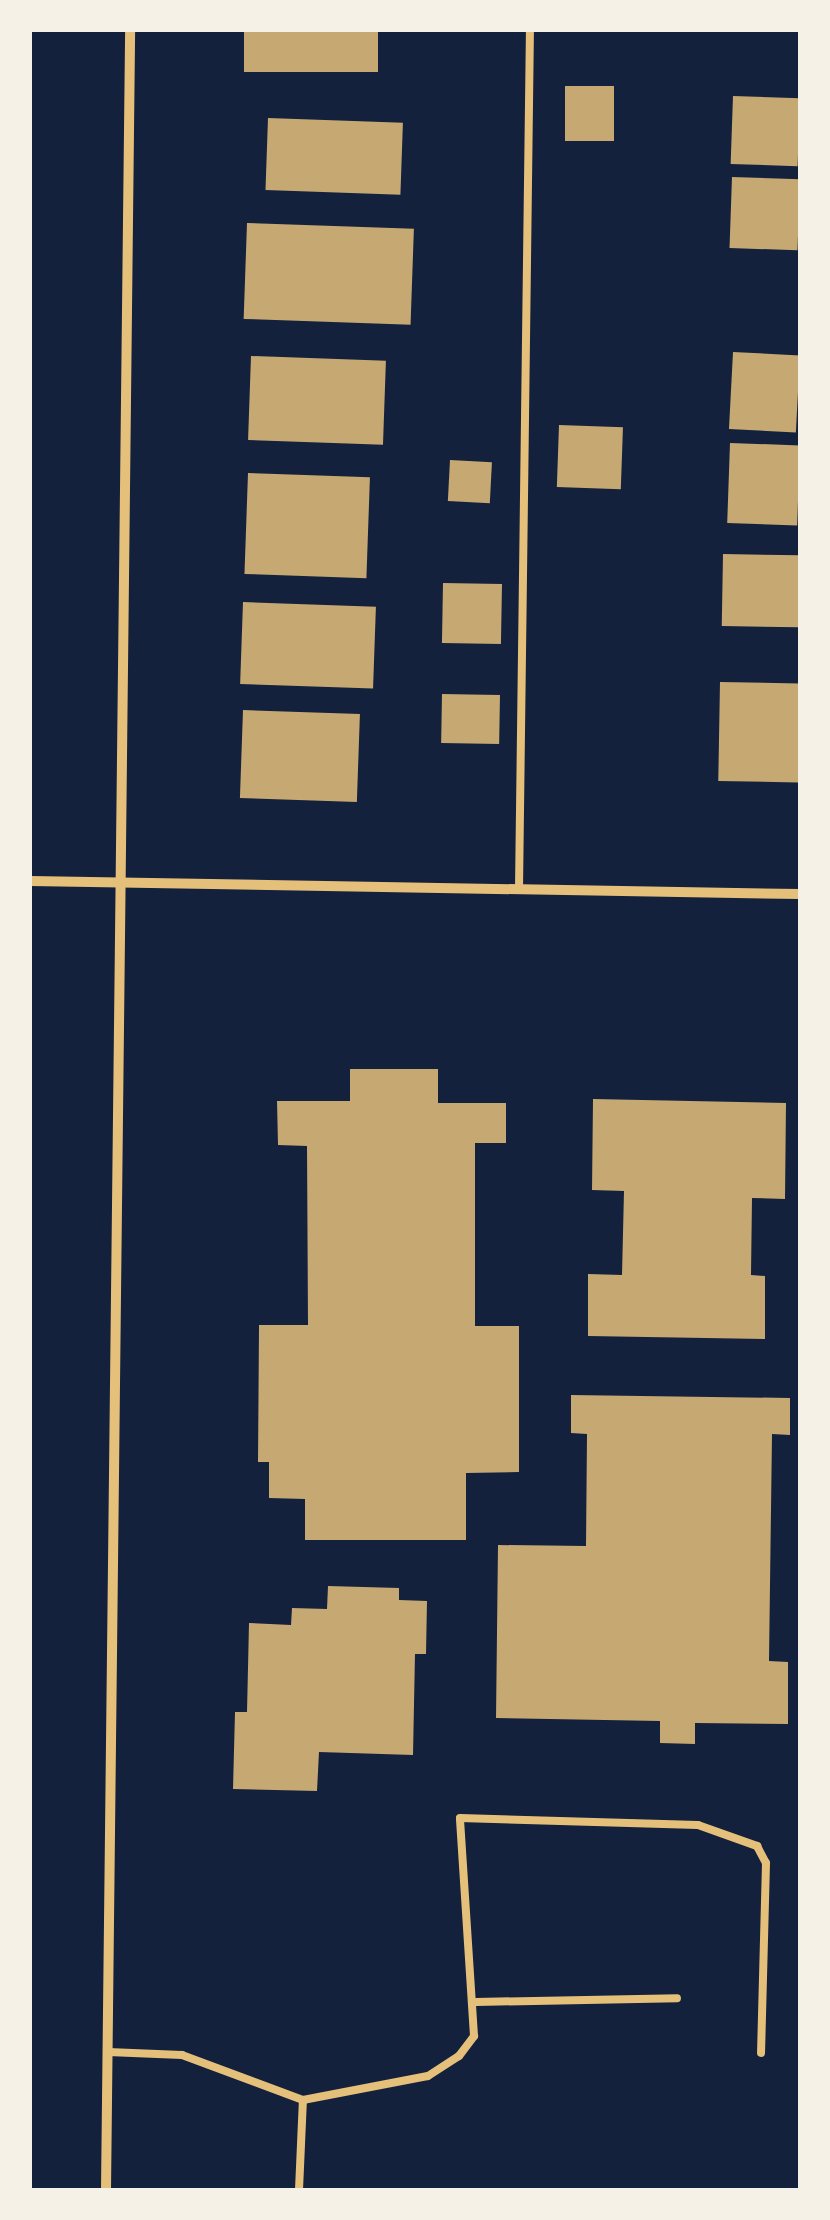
<!DOCTYPE html>
<html>
<head>
<meta charset="utf-8">
<style>
  body { margin:0 }
  #map { position:relative; width:830px; height:2220px; overflow:hidden; background:#14213d; font-family:Mulish,sans-serif }
  div>[style] { position:absolute }
  [style*='--x'] { left:calc(var(--x)*1px); top:calc(var(--y)*1px); width:calc(var(--w)*1px); rotate:calc(var(--a)*1deg) }
  .building>* { inset:0; background:#c6a872; transform-origin:0 0 }
  .service>* { height:8px; margin:-4px; padding:0 4px; transform-origin:4px; border-radius:4px; background:#e5c07b }
  .minor>* { height:10px; margin:-5px; padding:0 5px; transform-origin:5px; border-radius:5px; background:#e5c07b }
  span { translate:-50% -50%; white-space:nowrap; text-align:center; line-height:1.15; -webkit-text-stroke:10px #f6f1e7; paint-order:stroke }
  .frame { position:absolute; inset:0; border:32px solid #f6f1e7; pointer-events:none }
</style>
</head>
<body>
<div id="map">
  <div class="building">
    <div style="left:244px;top:30px;width:134px;height:42px"></div>
    <div style="left:565px;top:86px;width:49px;height:55px"></div>
    <div style="left:733px;top:96px;width:67px;height:68px;rotate:2deg"></div>
    <div style="left:268px;top:118px;width:135px;height:72px;rotate:2deg"></div>
    <div style="left:732px;top:177px;width:68px;height:71px;rotate:2deg"></div>
    <div style="left:247px;top:223px;width:167px;height:96px;rotate:2deg"></div>
    <div style="left:733px;top:352px;width:67px;height:77px;rotate:3deg"></div>
    <div style="left:251px;top:356px;width:135px;height:84px;rotate:2deg"></div>
    <div style="left:559px;top:425px;width:64px;height:62px;rotate:2deg"></div>
    <div style="left:730px;top:443px;width:70px;height:80px;rotate:2deg"></div>
    <div style="left:450px;top:460px;width:42px;height:41px;rotate:3deg"></div>
    <div style="left:248px;top:473px;width:122px;height:101px;rotate:2deg"></div>
    <div style="left:723px;top:554px;width:77px;height:72px;rotate:1deg"></div>
    <div style="left:443px;top:583px;width:59px;height:60px;rotate:1deg"></div>
    <div style="left:243px;top:602px;width:133px;height:82px;rotate:2deg"></div>
    <div style="left:720px;top:682px;width:80px;height:99px;rotate:1deg"></div>
    <div style="left:442px;top:694px;width:58px;height:49px;rotate:1deg"></div>
    <div style="left:243px;top:710px;width:117px;height:88px;rotate:2deg"></div>
    <div style="clip-path:polygon(350px 1069px,438px 1069px,438px 1103px,506px 1103px,506px 1143px,475px 1143px,475px 1326px,519px 1326px,519px 1472px,466px 1473px,466px 1540px,305px 1540px,305px 1499px,269px 1498px,269px 1462px,258px 1462px,259px 1325px,308px 1325px,307px 1146px,278px 1145px,277px 1101px,350px 1101px)"></div>
    <div style="clip-path:polygon(593px 1099px,786px 1103px,785px 1199px,752px 1198px,751px 1275px,765px 1276px,765px 1339px,588px 1336px,588px 1274px,622px 1275px,624px 1191px,592px 1190px)"></div>
    <div style="clip-path:polygon(571px 1395px,790px 1398px,790px 1435px,772px 1434px,769px 1661px,788px 1662px,788px 1724px,695px 1723px,695px 1744px,660px 1743px,660px 1721px,496px 1718px,498px 1545px,586px 1546px,587px 1434px,571px 1433px)"></div>
    <div style="clip-path:polygon(328px 1586px,399px 1588px,399px 1600px,427px 1601px,426px 1654px,415px 1654px,413px 1755px,319px 1752px,317px 1791px,233px 1789px,235px 1712px,247px 1712px,249px 1623px,291px 1625px,292px 1608px,327px 1609px)"></div>
  </div>
  <div class="service">
    <div style="--x:519;--y:889;--w:859;--a:-89.27"></div>
    <div style="--x:476;--y:2002;--w:201;--a:-1.1"></div>
    <div style="--x:108;--y:2052;--w:74;--a:2.3"></div>
    <div style="--x:182;--y:2055;--w:129;--a:20.4"></div>
    <div style="--x:299;--y:2190;--w:90;--a:-87.5"></div>
    <div style="--x:303;--y:2100;--w:127;--a:-10.9"></div>
    <div style="--x:428;--y:2076;--w:37;--a:-33"></div>
    <div style="--x:459;--y:2056;--w:25;--a:-53"></div>
    <div style="--x:474;--y:2036;--w:218;--a:-93.7"></div>
    <div style="--x:460;--y:1818;--w:238;--a:1.7"></div>
    <div style="--x:698;--y:1825;--w:63;--a:19.6"></div>
    <div style="--x:757;--y:1846;--w:19;--a:62"></div>
    <div style="--x:766;--y:1863;--w:190;--a:91.5"></div>
  </div>
  <div class="minor">
    <div style="--x:30;--y:881;--w:770;--a:0.97"></div>
    <div style="--x:106;--y:2190;--w:2160;--a:-89.36"></div>
  </div>
  <div class="frame"></div>
</div>
</body>
</html>
